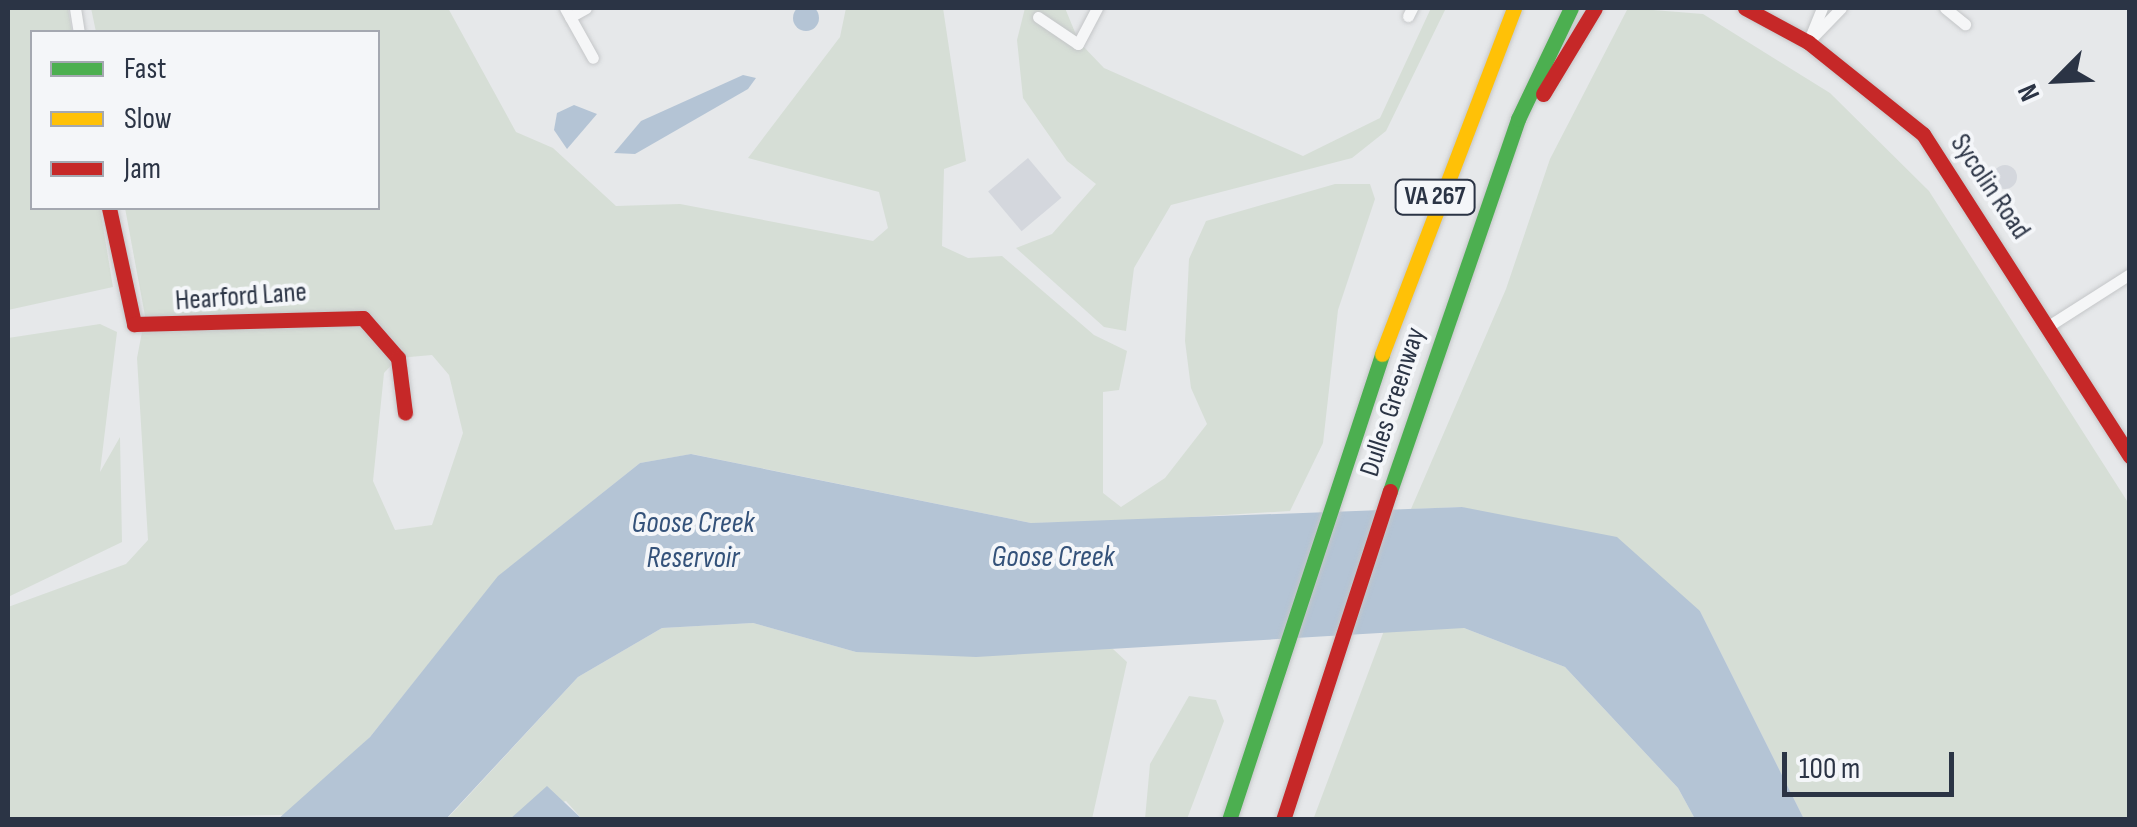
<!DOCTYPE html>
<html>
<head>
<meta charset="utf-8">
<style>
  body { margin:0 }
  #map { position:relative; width:2137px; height:827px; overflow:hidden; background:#e6e8ea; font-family:"Sofia Sans Condensed",sans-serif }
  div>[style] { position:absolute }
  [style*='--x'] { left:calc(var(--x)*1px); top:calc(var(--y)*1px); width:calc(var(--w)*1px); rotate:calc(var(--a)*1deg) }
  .built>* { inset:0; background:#d4d7dd; transform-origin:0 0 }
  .round { border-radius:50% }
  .green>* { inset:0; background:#d6ded6 }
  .water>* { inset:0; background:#b4c4d5 }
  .roads { filter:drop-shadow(0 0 2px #c4c6c8) drop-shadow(0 0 2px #c4c6c8) }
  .street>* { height:11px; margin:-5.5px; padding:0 5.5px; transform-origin:5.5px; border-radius:5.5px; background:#f5f6f7 }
  .fast>* { height:15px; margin:-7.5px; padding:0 7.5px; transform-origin:7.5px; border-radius:7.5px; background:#4caf50 }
  .slow>* { height:15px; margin:-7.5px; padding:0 7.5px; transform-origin:7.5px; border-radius:7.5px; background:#ffc107 }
  .jam>* { height:15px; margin:-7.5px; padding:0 7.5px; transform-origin:7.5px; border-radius:7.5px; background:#c62828 }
  span { translate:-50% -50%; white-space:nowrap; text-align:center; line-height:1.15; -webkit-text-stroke:8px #f4f6f9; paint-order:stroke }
  .shield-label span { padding:2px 8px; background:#f4f6f9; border:2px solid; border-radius:8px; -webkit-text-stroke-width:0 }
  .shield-label { font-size:25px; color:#2b3445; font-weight:700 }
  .street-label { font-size:28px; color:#2b3445 }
  .water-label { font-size:30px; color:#34527a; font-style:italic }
  .frame { position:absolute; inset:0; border:10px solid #2b3445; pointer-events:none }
  .legend { position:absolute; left:30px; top:30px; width:350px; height:180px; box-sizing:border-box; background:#f4f6f9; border:2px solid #a4a8b1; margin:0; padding:12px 18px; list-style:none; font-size:30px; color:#2b3445 }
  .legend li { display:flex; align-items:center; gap:20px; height:50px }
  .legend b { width:50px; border:2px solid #a4a8b1 }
  .north { position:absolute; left:2007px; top:30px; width:100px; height:100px; -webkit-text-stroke:8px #f4f6f9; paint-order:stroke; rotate:246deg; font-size:28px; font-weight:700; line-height:40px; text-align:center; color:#2b3445 }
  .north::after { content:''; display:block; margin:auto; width:35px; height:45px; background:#2b3445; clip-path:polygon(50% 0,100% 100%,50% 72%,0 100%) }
  .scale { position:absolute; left:1782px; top:752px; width:172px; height:45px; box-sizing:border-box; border:5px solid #2b3445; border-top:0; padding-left:12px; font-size:30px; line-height:35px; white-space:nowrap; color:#2b3445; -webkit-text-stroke:8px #f4f6f9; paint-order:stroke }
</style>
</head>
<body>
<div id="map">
  <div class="built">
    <div style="left:1028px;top:158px;width:52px;height:52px;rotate:50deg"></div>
    <div class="round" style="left:1993px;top:165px;width:24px;height:24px"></div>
  </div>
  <div class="green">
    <div style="clip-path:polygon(8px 8px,68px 8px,72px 32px,32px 32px,32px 208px,100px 208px,113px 287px,8px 310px)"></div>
    <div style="clip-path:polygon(evenodd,91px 8px,448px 8px,516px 132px,553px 148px,616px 206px,680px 204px,873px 241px,888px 228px,879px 192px,748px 158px,840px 37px,846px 8px,943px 8px,966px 161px,944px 169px,942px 246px,968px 258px,1002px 256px,1094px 335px,1127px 351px,1119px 390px,1103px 392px,1103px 493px,1121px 507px,1165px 478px,1207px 424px,1191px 388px,1185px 341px,1189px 259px,1206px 221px,1335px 184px,1370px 184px,1375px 199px,1338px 310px,1323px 443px,1290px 511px,1127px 521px,1031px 523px,692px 454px,640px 463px,499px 576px,370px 737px,289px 815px,8px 820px,8px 607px,126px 564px,148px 540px,137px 358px,145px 316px,125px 208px,378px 208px,378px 32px,96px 32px,91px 8px,432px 355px,449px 375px,463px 433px,432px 525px,395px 530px,373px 481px,384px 373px,398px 358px,432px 355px)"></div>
    <div style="clip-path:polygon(1025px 8px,1065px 8px,1079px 42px,1104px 68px,1303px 156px,1380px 118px,1431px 8px,1446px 8px,1386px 131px,1352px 158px,1171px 205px,1134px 268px,1126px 331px,1104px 327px,1016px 248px,1052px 234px,1096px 184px,1067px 161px,1023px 98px,1017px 40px)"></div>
    <div style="clip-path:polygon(1628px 8px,1703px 14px,1830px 93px,1929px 191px,2129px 504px,2129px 819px,1804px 819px,1700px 611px,1462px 507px,1411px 509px,1506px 289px,1550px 159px)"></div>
    <div style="clip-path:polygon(100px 324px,117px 332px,100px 472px,120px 437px,122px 542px,8px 597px,8px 338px)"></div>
    <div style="clip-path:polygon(753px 623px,856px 652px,1113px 649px,1127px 662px,1092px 819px,582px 819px,566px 801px,510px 819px,446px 820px,578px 677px,662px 628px)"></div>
    <div style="clip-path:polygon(1385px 628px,1464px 628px,1565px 667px,1678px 788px,1695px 819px,1313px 820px)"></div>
    <div style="clip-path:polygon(1189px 696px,1216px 700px,1224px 721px,1187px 819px,1145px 819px,1150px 764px)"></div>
  </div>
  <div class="water">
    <div class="round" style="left:793px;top:5px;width:26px;height:26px"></div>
    <div style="clip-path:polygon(743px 75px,756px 78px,748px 89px,635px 154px,614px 153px,641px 121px)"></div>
    <div style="clip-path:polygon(574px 105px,597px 114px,567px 149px,554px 130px,557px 113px)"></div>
    <div style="clip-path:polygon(691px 454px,1031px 523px,1462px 507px,1617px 537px,1700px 611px,1804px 819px,1695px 819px,1678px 788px,1565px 667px,1464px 628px,976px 657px,856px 652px,753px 623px,662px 628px,578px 677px,446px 819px,277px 820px,370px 737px,498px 576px,640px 463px)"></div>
    <div style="clip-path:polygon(547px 786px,582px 819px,510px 819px,519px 811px)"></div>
  </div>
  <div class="roads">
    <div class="street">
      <div style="--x:75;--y:8;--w:24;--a:81"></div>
      <div style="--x:565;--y:8;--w:57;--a:60.8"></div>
      <div style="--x:1822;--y:8;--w:37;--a:112"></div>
      <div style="--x:1808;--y:42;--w:47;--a:-45.9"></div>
      <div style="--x:1945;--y:8;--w:26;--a:39"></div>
      <div style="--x:1408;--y:16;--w:9;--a:-63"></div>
      <div style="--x:570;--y:17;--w:18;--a:-29"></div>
      <div style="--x:1038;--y:17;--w:48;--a:34"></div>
      <div style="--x:1078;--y:44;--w:41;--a:-62.2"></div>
      <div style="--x:2050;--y:325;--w:95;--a:-32.5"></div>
    </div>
    <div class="fast">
      <div style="--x:1390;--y:491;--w:393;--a:-71"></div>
      <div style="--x:1518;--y:119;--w:123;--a:-64.5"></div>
      <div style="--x:1229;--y:820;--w:490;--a:-71.8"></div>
    </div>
    <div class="slow">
      <div style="--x:1382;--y:354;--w:370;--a:-69.1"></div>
    </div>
    <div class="jam">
      <div style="--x:1745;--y:8;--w:72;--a:28.4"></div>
      <div style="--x:1808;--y:42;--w:147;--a:38.7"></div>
      <div style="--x:1923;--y:134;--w:383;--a:57.3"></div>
      <div style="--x:1543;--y:94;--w:100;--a:-58.8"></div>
      <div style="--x:109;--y:208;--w:119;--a:77.8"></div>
      <div style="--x:134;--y:324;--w:229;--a:-1.5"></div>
      <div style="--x:363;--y:318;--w:53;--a:48.8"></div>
      <div style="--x:398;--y:358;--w:55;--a:82.7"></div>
      <div style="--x:1283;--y:820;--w:346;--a:-72"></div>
    </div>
  </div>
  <div class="shield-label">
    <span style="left:1435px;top:197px">VA 267</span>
  </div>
  <div class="street-label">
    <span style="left:1990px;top:187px;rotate:56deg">Sycolin Road</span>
    <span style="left:241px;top:297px;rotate:-4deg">Hearford Lane</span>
    <span style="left:1393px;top:402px;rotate:-72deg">Dulles Greenway</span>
  </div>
  <div class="water-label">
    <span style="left:693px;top:540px">Goose Creek<br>Reservoir</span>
    <span style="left:1053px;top:557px">Goose Creek</span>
  </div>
  <div class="frame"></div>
  <ul class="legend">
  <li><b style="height:12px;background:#4caf50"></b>Fast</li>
  <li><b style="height:12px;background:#ffc107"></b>Slow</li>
  <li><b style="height:12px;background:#c62828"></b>Jam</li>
  </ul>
  <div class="north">N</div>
  <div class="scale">100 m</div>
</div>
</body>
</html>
